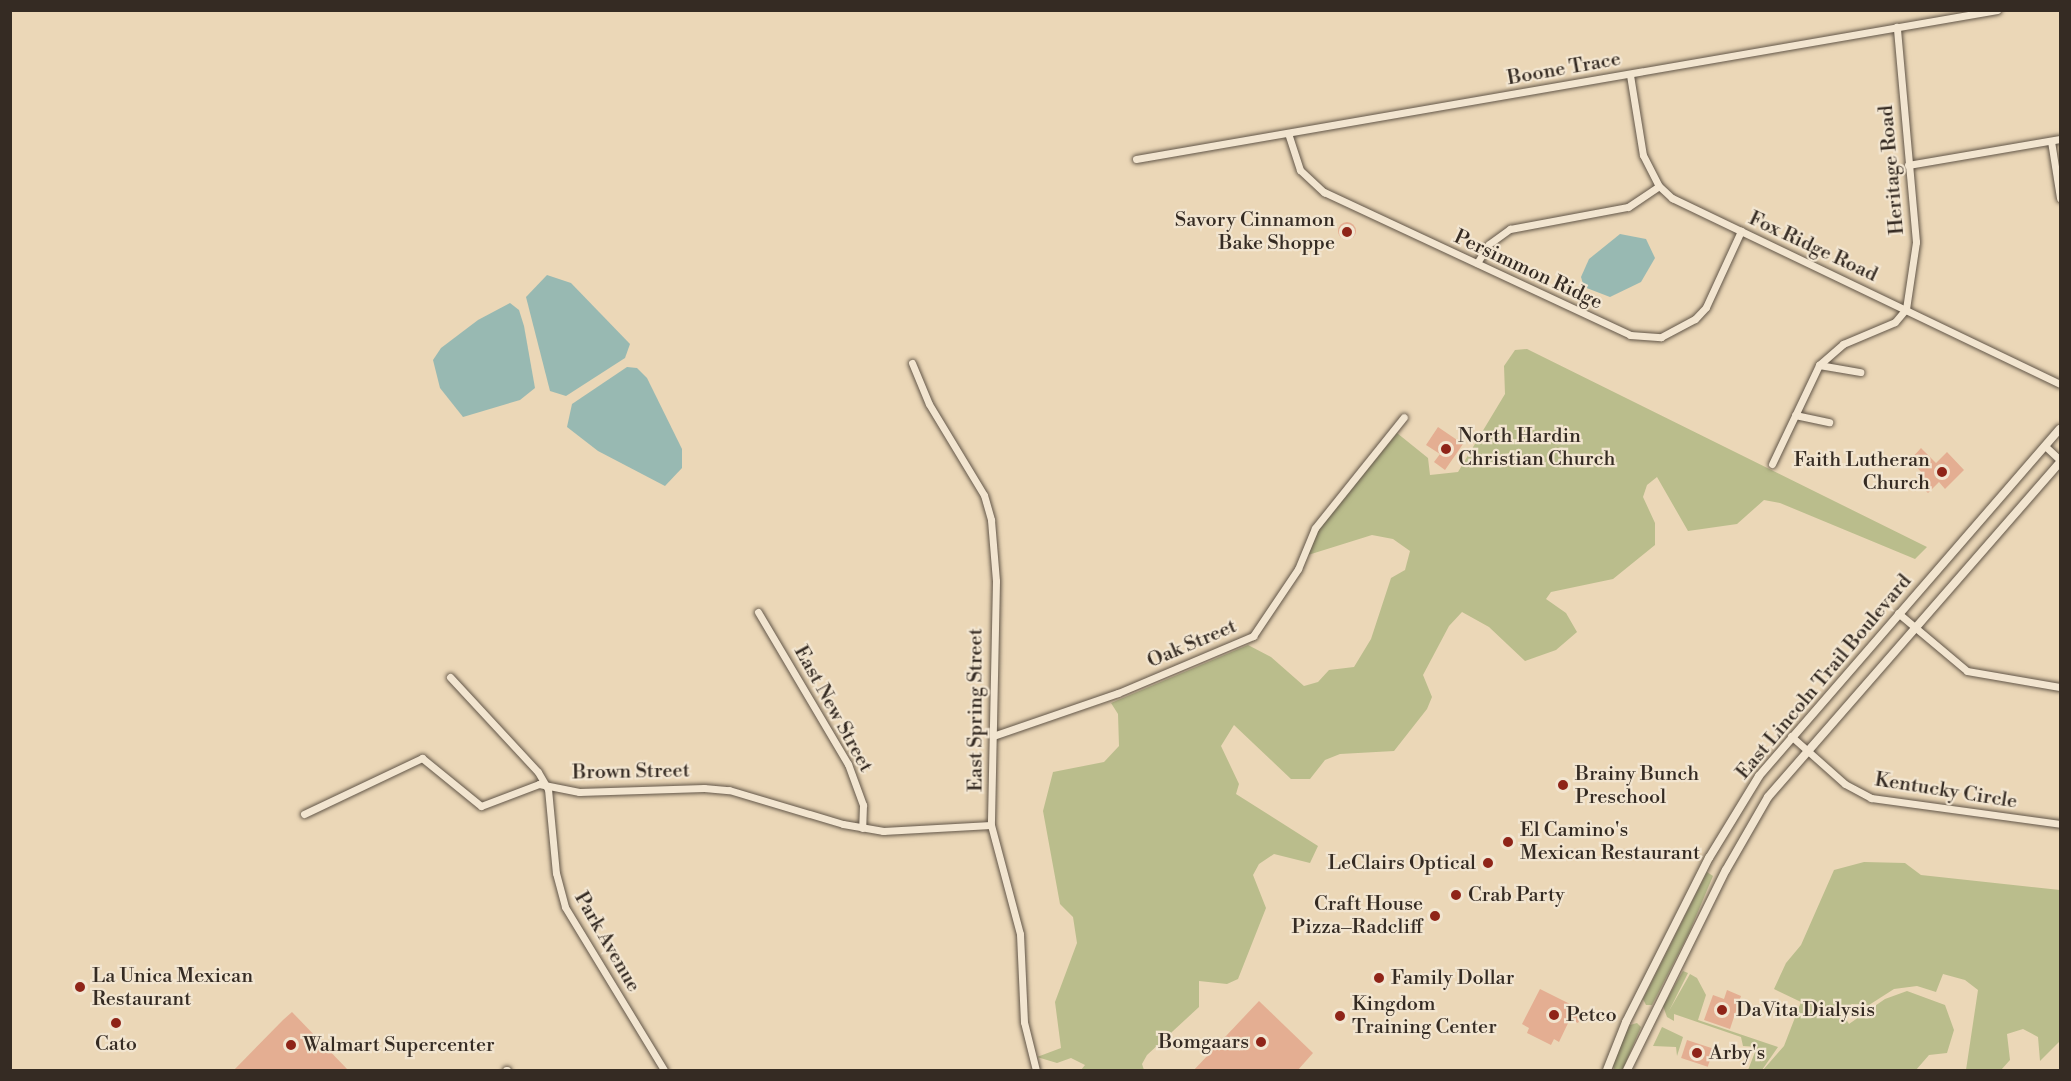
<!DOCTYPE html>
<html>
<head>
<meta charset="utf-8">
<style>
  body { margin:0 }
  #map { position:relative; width:2071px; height:1081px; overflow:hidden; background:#ebd7b7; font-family:"Libre Bodoni",serif }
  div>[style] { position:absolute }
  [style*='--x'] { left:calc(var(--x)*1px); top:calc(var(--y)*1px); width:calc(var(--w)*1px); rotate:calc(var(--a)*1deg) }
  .green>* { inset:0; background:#babd8c }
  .water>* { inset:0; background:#98b9b2 }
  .building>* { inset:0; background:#e4ae92; transform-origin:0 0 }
  .round { border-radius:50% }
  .roads { filter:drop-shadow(0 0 2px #625648) drop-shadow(0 0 2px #625648) }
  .minor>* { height:7px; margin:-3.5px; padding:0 3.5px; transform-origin:3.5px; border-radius:3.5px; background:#f2e5d0 }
  .tertiary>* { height:8px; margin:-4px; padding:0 4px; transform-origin:4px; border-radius:4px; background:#f2e5d0 }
  .dots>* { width:16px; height:16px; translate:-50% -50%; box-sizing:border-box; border:3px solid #f2e5d0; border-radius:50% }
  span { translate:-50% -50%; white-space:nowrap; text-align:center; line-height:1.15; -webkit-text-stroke:4.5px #f2e5d0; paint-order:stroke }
  .street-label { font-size:20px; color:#352b23 }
  .poi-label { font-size:20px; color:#352b23 }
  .right { translate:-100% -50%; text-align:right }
  .left { translate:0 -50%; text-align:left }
  .frame { position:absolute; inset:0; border:12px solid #352b23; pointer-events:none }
</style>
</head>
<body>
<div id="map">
  <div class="green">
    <div style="clip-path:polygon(1527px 349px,1927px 547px,1915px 559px,1780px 503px,1764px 500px,1737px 524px,1688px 531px,1657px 477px,1647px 485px,1643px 497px,1655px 523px,1655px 545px,1613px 579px,1551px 592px,1546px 599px,1566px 613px,1577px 632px,1556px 650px,1525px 661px,1489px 627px,1462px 612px,1449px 626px,1423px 675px,1432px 697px,1427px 709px,1394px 751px,1340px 754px,1325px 760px,1310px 779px,1291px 779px,1234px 725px,1221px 746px,1239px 784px,1236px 794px,1318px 846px,1310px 863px,1274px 854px,1259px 864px,1253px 875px,1266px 908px,1238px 979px,1227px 984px,1199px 981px,1199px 1007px,1147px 1055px,1142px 1064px,1144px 1070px,1081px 1070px,1085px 1065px,1071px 1058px,1057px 1063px,1037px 1057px,1061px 1048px,1055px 1002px,1077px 943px,1073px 917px,1060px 904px,1043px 811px,1053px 772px,1104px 762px,1119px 746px,1118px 714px,1111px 703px,1248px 645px,1271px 657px,1304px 686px,1318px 682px,1329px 670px,1354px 667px,1371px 639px,1391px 578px,1405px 570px,1410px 551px,1393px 539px,1372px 535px,1308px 555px,1319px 529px,1397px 433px,1428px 458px,1430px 475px,1458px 472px,1505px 394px,1504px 366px,1515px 350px)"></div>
    <div style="clip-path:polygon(1864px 862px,1905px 863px,1921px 875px,2060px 890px,2060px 1041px,2040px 1061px,2038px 1037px,2023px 1029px,2007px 1034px,2010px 1060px,2001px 1070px,1966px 1070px,1978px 990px,1965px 980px,1943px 974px,1936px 992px,1917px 986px,1894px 989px,1869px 1005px,1852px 1004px,1842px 1013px,1849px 1024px,1885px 999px,1907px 991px,1945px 1005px,1954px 1030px,1947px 1053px,1929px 1055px,1916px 1070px,1763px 1070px,1784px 1046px,1801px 1002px,1774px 989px,1786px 963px,1801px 945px,1834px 870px)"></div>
    <div style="clip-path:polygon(1707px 872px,1713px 876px,1689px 933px,1652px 1005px,1646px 1005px,1643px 999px)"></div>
    <div style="clip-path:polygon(1683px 971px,1688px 973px,1669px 1011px,1690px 974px,1697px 978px,1706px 995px,1698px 1020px,1778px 1047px,1762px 1070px,1748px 1070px,1757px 1047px,1743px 1046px,1741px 1037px,1674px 1014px,1674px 1021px,1667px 1017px,1663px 1006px)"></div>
    <div style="clip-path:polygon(1637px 1023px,1641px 1027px,1623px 1069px,1615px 1070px,1612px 1065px,1623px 1039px,1630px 1025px)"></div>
    <div style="clip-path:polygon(1662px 1027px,1683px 1037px,1677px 1056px,1676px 1047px,1653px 1046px)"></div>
  </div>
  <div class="water">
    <div style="clip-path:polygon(1620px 234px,1646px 239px,1655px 258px,1641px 282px,1610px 297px,1584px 287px,1581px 277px,1589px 259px)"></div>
    <div style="clip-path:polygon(547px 275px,571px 283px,630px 344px,625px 358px,566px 396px,550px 391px,526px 297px)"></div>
    <div style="clip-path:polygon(510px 303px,519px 310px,524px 326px,535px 388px,520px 400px,463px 417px,440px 388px,433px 360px,441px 348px,478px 320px)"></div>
    <div style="clip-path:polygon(627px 367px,637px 368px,647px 378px,682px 449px,682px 468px,665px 486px,598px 451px,567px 427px,572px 404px)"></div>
  </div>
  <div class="building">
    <div class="round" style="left:1338px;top:222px;width:18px;height:18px"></div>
    <div style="clip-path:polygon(1438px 427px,1463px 444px,1445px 470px,1434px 462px,1440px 454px,1426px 445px)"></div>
    <div style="clip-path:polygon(1921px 448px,1936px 463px,1947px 452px,1964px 470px,1945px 489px,1939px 482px,1928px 493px,1916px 481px,1923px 474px,1910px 460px)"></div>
    <div style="clip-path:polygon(1540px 989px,1584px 1011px,1578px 1023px,1570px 1019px,1559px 1042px,1554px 1039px,1551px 1045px,1527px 1033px,1529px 1028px,1522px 1024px)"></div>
    <div style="clip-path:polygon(1727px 990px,1741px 996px,1730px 1029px,1704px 1020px,1713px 995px,1724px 999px)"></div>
    <div style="clip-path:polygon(1259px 1001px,1313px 1053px,1297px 1071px,1193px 1071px)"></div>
    <div style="clip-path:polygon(292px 1012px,349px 1071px,233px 1071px,283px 1020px)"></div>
    <div style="left:1687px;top:1040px;width:28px;height:19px;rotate:18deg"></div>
  </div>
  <div class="roads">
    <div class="minor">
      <div style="--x:1630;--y:75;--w:81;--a:80.8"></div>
      <div style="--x:1643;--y:155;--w:35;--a:63"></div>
      <div style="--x:1659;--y:186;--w:18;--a:43"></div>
      <div style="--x:1672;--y:198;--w:430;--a:25.6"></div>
      <div style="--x:1288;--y:133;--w:39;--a:72"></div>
      <div style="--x:1300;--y:170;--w:33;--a:43"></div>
      <div style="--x:1324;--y:192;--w:338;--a:25"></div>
      <div style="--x:1630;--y:335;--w:31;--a:4"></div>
      <div style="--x:1661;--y:337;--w:38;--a:-28"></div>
      <div style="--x:1695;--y:319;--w:16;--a:-47"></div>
      <div style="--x:1706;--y:307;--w:84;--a:-65.3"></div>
      <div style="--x:2051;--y:141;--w:58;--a:81"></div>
      <div style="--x:1136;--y:159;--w:874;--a:-9.82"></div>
      <div style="--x:1908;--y:165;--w:154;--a:-9.7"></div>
      <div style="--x:1477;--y:263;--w:22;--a:-58"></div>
      <div style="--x:1489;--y:244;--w:26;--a:-36"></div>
      <div style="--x:1510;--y:229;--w:120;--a:-10.6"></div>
      <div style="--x:1628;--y:207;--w:37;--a:-34"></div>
      <div style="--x:912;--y:363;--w:44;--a:67.5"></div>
      <div style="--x:929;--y:404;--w:106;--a:58.9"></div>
      <div style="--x:984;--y:495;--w:26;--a:74"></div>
      <div style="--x:991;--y:520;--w:61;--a:85.3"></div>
      <div style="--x:996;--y:581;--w:244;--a:91.2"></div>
      <div style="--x:991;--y:825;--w:113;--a:75.1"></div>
      <div style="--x:1020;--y:934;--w:88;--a:87.4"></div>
      <div style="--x:1024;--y:1022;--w:49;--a:76"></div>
      <div style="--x:1819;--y:365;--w:42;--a:9.7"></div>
      <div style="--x:1795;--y:415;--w:35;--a:12"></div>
      <div style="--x:2045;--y:446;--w:21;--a:43"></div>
      <div style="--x:1772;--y:464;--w:110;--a:-64.6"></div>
      <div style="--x:1819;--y:365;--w:32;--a:-41"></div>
      <div style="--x:1843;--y:344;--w:56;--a:-22.9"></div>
      <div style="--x:1895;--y:322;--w:17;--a:-50"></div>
      <div style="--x:1906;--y:309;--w:68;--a:-81.5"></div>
      <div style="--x:1916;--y:242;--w:216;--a:-95.1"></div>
      <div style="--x:758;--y:612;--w:177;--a:59.4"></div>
      <div style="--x:848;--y:764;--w:44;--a:69.9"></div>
      <div style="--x:863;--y:805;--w:23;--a:92"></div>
      <div style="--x:1898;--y:613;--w:90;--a:40"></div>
      <div style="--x:1967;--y:671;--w:94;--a:9.8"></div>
      <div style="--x:450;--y:677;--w:129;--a:47.2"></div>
      <div style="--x:538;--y:772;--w:20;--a:60"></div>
      <div style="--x:548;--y:789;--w:84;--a:84.6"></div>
      <div style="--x:556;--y:873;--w:35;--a:75"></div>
      <div style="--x:565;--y:907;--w:191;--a:58.7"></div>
      <div style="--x:993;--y:736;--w:132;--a:-19"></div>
      <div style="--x:1118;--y:693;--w:147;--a:-22.9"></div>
      <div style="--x:1253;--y:636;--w:81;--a:-56.1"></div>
      <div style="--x:1298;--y:569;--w:44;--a:-67.5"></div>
      <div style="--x:1315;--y:528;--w:142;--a:-51.3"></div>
      <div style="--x:1791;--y:736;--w:72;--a:41.6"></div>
      <div style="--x:1845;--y:784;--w:30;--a:28"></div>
      <div style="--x:1871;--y:798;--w:191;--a:7.8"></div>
      <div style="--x:304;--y:814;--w:131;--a:-25.4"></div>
      <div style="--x:422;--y:758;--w:76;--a:39.1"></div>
      <div style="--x:481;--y:806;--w:62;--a:-20.8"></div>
      <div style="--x:539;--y:784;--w:41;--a:11.3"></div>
      <div style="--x:579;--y:792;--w:125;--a:-1.8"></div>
      <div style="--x:704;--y:788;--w:25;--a:5"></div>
      <div style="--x:729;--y:790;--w:119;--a:16.6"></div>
      <div style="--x:843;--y:824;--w:41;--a:9.9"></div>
      <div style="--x:883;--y:831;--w:108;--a:-3.2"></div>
      <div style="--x:506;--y:1070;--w:1;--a:0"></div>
    </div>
    <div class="tertiary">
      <div style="--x:1607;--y:1070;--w:52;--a:-68.4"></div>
      <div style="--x:1626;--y:1022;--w:184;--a:-63.2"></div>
      <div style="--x:1709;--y:858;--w:96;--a:-58.6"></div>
      <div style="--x:1759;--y:776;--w:459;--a:-49.1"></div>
      <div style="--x:1627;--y:1070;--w:223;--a:-63.7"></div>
      <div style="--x:1726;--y:870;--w:84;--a:-60.1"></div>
      <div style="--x:1768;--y:797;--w:444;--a:-48.9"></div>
    </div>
  </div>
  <div class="dots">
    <div style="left:1347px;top:232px;background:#8f2418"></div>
    <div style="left:1446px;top:449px;background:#8f2418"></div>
    <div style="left:1942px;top:472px;background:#8f2418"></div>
    <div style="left:1563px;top:785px;background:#8f2418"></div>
    <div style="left:1508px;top:842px;background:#8f2418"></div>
    <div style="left:1488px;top:863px;background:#8f2418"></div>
    <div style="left:1456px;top:895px;background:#8f2418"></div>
    <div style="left:1435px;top:916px;background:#8f2418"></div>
    <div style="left:1379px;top:978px;background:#8f2418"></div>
    <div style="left:80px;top:987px;background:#8f2418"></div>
    <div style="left:1722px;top:1010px;background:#8f2418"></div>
    <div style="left:1554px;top:1015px;background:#8f2418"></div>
    <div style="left:1340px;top:1016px;background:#8f2418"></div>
    <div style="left:116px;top:1023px;background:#8f2418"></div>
    <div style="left:1261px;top:1042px;background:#8f2418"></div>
    <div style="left:291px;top:1045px;background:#8f2418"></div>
    <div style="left:1697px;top:1053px;background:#8f2418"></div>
  </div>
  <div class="street-label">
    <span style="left:1564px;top:69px;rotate:-10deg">Boone Trace</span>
    <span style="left:1892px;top:170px;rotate:-95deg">Heritage Road</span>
    <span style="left:1813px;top:247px;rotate:25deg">Fox Ridge Road</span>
    <span style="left:1528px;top:270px;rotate:25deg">Persimmon Ridge</span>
    <span style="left:1192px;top:644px;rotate:-23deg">Oak Street</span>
    <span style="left:1824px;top:677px;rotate:-50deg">East Lincoln Trail Boulevard</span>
    <span style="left:833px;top:709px;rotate:61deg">East New Street</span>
    <span style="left:976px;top:710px;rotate:-90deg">East Spring Street</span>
    <span style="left:631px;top:772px;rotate:-1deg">Brown Street</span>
    <span style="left:1946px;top:791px;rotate:9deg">Kentucky Circle</span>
    <span style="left:607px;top:942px;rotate:60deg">Park Avenue</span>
  </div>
  <div class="poi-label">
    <span class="right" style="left:1335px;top:232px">Savory Cinnamon<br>Bake Shoppe</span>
    <span class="left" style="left:1458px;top:448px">North Hardin<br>Christian Church</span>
    <span class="right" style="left:1930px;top:472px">Faith Lutheran<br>Church</span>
    <span class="left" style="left:1575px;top:786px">Brainy Bunch<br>Preschool</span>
    <span class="left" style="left:1520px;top:842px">El Camino's<br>Mexican Restaurant</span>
    <span class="right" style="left:1476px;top:863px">LeClairs Optical</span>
    <span class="left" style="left:1468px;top:895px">Crab Party</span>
    <span class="right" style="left:1423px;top:916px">Craft House<br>Pizza–Radcliff</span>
    <span class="left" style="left:92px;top:988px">La Unica Mexican<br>Restaurant</span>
    <span class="left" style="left:1391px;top:978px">Family Dollar</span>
    <span class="left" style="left:1352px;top:1016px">Kingdom<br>Training Center</span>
    <span class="left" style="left:1736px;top:1010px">DaVita Dialysis</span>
    <span class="left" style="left:1566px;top:1015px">Petco</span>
    <span class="right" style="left:1249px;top:1042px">Bomgaars</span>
    <span style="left:116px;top:1044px">Cato</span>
    <span class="left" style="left:303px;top:1045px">Walmart Supercenter</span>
    <span class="left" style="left:1709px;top:1053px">Arby's</span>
  </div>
  <div class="frame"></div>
</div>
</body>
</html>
